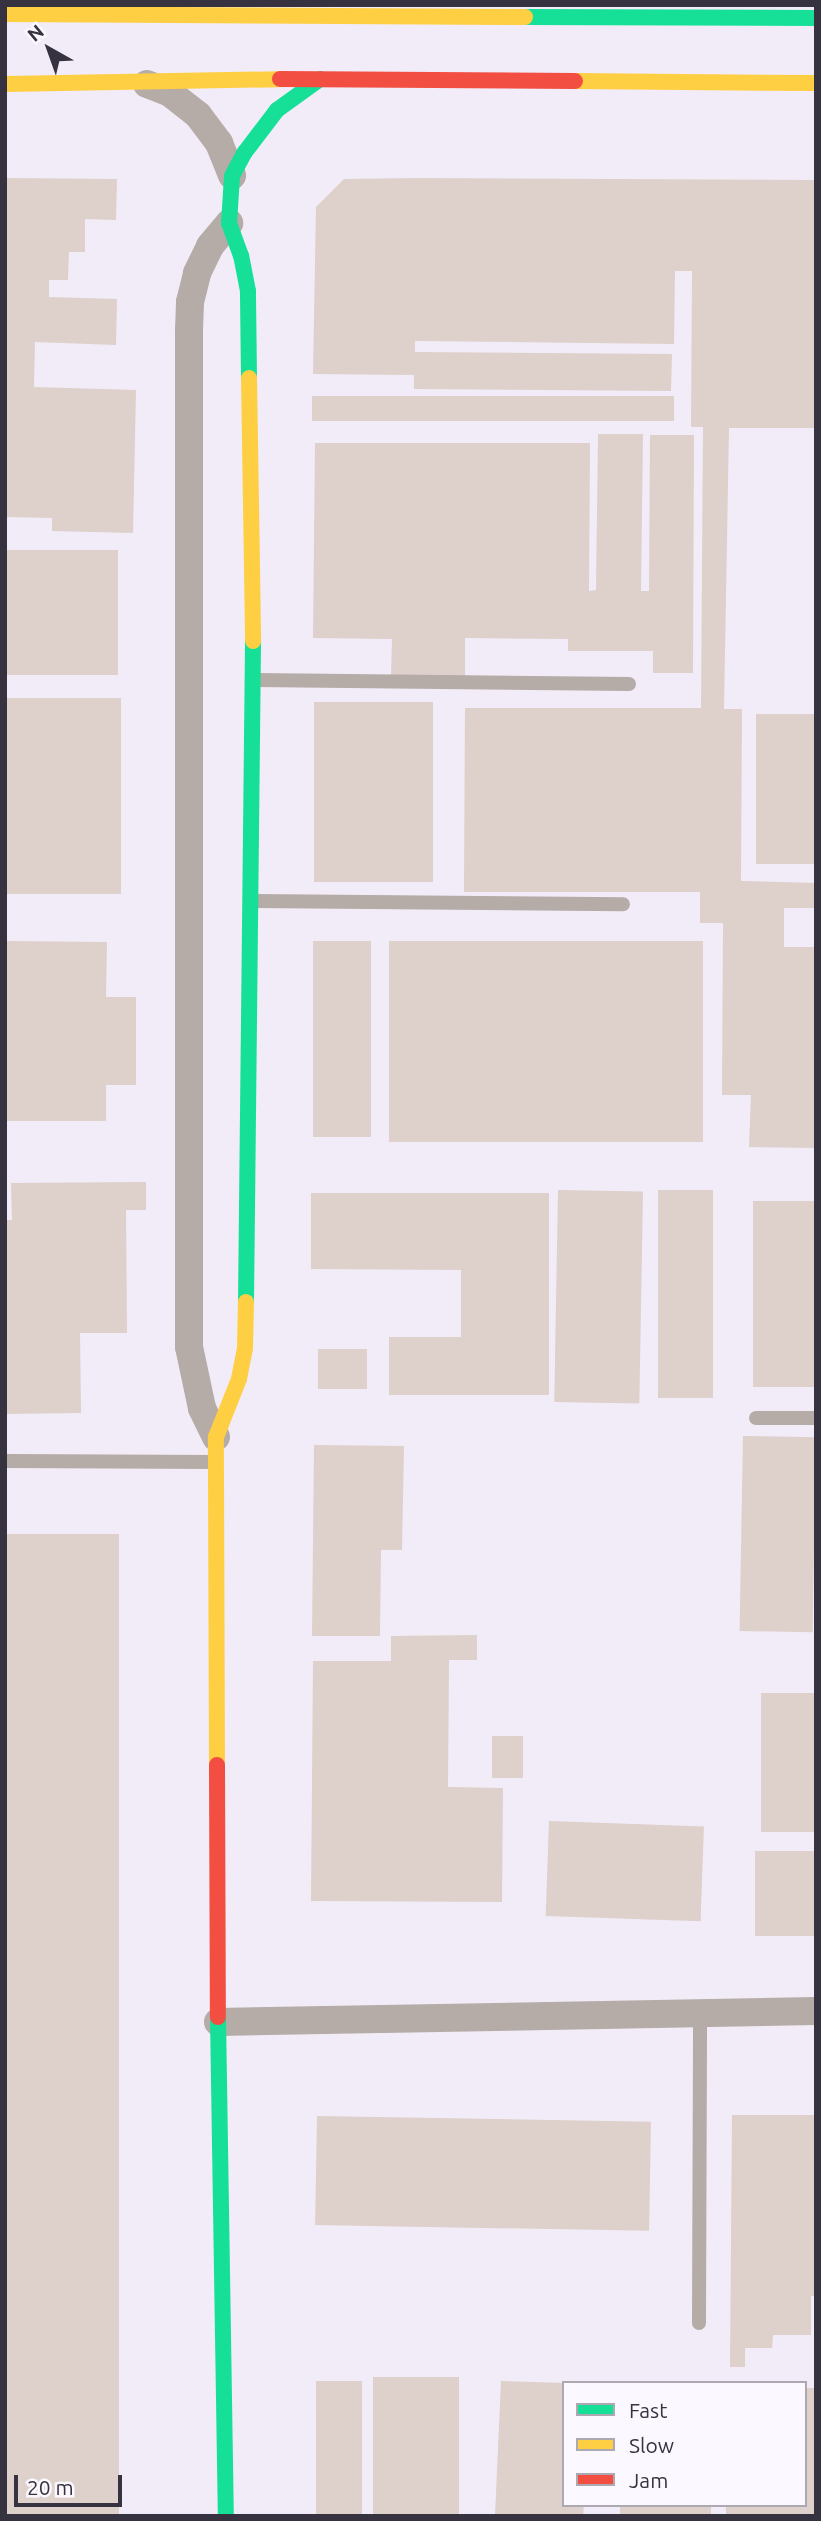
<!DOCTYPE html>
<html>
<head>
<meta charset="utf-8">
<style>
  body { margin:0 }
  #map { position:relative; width:821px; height:2521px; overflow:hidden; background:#f1ecf7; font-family:Ubuntu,sans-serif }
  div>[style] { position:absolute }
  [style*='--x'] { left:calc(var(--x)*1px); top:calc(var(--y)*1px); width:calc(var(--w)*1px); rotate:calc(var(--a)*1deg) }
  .building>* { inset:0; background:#ded0ca; transform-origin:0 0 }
  .lane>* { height:14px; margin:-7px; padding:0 7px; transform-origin:7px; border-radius:7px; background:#b5aba7 }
  .street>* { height:28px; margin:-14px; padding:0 14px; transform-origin:14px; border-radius:14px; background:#b5aba7 }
  .fast>* { height:16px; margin:-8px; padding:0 8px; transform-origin:8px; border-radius:8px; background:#16e098 }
  .slow>* { height:16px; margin:-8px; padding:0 8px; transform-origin:8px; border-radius:8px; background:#ffcf43 }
  .jam>* { height:16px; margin:-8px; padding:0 8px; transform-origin:8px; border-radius:8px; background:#f24e42 }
  span { translate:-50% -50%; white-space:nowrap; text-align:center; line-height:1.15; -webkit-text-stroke:7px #fbf8ff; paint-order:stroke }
  .frame { position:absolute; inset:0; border:7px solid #37323f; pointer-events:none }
  .legend { position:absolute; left:562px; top:2381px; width:245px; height:126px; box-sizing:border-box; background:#fbf8ff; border:2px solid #ada9b2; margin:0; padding:9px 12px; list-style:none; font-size:21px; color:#37323f }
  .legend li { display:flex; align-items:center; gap:14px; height:35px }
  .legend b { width:35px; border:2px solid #ada9b2 }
  .north { position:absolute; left:14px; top:14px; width:70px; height:70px; -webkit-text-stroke:5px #fbf8ff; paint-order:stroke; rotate:320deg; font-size:19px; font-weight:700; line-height:28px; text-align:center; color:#37323f }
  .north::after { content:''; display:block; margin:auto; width:24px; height:32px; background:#37323f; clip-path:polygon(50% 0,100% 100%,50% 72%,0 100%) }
  .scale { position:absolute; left:14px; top:2475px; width:108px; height:32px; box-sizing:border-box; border:4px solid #37323f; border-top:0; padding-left:9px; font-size:21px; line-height:24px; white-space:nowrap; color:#37323f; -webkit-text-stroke:5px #fbf8ff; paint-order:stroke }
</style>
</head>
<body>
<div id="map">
  <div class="building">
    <div style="clip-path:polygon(5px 178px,117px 179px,116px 220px,85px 219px,85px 252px,69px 252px,68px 280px,49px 280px,49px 297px,117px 299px,116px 345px,35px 342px,34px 387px,136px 390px,133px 533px,52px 531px,52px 518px,5px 517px)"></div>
    <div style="clip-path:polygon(417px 178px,816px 180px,816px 428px,729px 428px,724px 709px,742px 709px,741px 881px,816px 883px,816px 908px,784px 908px,784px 947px,816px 947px,816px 1148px,749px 1147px,751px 1095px,722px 1095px,723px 923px,700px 923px,700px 892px,464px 892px,465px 708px,701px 708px,703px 427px,691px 427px,692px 271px,675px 271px,674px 344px,415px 341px,415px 352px,672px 354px,671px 391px,414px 389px,414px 375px,313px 374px,316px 207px,344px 179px)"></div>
    <div style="left:312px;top:396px;width:362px;height:25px"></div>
    <div style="clip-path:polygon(598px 434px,643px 434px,641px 591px,649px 591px,650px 435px,694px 435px,693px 673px,653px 673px,653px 651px,568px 651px,568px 639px,465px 638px,465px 676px,391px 676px,392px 639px,313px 638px,315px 443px,590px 443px,589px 591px,596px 590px)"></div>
    <div style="left:5px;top:550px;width:113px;height:125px"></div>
    <div style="left:5px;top:698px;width:116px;height:196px"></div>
    <div style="left:314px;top:702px;width:119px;height:180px"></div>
    <div style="left:756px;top:714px;width:60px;height:150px"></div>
    <div style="clip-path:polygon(5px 941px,107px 942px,106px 997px,136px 997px,136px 1085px,106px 1085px,106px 1121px,5px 1121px)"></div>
    <div style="left:313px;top:941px;width:58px;height:196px"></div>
    <div style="left:389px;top:941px;width:314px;height:201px"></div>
    <div style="clip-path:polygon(146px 1182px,146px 1210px,126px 1210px,127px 1333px,80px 1333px,81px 1413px,5px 1414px,5px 1220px,12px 1220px,11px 1183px)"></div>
    <div style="left:558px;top:1190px;width:85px;height:212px;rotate:1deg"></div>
    <div style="left:713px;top:1190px;width:208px;height:55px;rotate:90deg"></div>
    <div style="clip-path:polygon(311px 1193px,549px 1193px,549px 1395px,389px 1395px,389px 1337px,461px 1337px,461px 1270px,311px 1269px)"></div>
    <div style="left:816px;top:1201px;width:186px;height:63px;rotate:90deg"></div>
    <div style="left:318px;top:1349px;width:49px;height:40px"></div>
    <div style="left:743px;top:1436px;width:73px;height:195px;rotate:1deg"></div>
    <div style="clip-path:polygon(314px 1445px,404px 1446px,402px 1550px,381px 1550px,380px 1636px,312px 1636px)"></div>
    <div style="left:5px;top:1534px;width:114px;height:982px"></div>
    <div style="clip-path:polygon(477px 1635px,477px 1660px,449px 1660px,448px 1787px,503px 1788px,502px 1902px,311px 1901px,313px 1661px,391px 1661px,391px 1636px)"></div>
    <div style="left:761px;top:1693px;width:55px;height:139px"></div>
    <div style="left:492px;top:1736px;width:31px;height:42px"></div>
    <div style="left:549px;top:1821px;width:155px;height:95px;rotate:2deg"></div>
    <div style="left:755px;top:1851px;width:61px;height:85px"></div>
    <div style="clip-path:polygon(732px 2115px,816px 2115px,816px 2296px,811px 2296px,811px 2335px,773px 2335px,772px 2348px,745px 2348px,745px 2367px,730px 2367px)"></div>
    <div style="left:317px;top:2116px;width:334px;height:109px;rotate:1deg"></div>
    <div style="left:459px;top:2377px;width:139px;height:86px;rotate:90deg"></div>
    <div style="left:316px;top:2381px;width:46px;height:135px"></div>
    <div style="clip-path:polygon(501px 2381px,564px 2383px,564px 2505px,584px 2505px,583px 2516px,495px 2516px)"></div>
    <div style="clip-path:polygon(805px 2388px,816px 2388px,816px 2516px,726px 2516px,726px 2505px,805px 2505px)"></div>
    <div style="left:620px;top:2505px;width:91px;height:11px"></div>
  </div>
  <div class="lane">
    <div style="--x:255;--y:680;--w:374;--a:0.6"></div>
    <div style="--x:251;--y:901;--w:372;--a:0.5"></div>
    <div style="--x:756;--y:1418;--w:60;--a:0"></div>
    <div style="--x:5;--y:1461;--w:209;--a:0.3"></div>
    <div style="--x:699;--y:2323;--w:310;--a:-89.8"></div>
  </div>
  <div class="street">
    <div style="--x:147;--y:84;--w:25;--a:21"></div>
    <div style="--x:170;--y:93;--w:36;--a:38"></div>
    <div style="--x:198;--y:115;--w:35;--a:53"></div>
    <div style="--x:219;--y:143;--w:35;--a:68"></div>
    <div style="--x:216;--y:1437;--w:32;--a:-116"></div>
    <div style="--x:202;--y:1408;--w:62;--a:-102"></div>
    <div style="--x:189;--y:1347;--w:1016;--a:-90"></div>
    <div style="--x:189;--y:331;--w:29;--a:-88"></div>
    <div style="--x:190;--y:302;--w:30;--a:-76"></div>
    <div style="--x:197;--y:273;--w:30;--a:-64"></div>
    <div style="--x:210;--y:246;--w:30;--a:-50"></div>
    <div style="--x:218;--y:2022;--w:598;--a:-1.05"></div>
  </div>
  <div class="fast">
    <div style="--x:525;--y:17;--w:291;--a:0.2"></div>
    <div style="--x:249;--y:378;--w:87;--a:-90.7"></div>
    <div style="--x:248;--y:291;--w:36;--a:-101"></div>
    <div style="--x:241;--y:256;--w:35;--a:-110"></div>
    <div style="--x:229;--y:223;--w:47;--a:-86.3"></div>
    <div style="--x:232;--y:176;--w:27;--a:-62"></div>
    <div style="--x:245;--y:152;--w:53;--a:-52.7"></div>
    <div style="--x:277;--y:110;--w:53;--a:-35.8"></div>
    <div style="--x:246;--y:1302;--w:661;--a:-89.39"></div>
    <div style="--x:218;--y:2017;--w:499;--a:89.1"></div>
  </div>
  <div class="slow">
    <div style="--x:5;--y:14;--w:520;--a:0.33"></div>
    <div style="--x:575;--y:81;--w:241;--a:0.5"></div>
    <div style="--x:5;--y:84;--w:275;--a:-1"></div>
    <div style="--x:249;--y:378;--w:263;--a:89.1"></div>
    <div style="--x:217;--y:1765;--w:328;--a:-90.2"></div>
    <div style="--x:216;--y:1437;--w:62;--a:-68.4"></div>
    <div style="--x:239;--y:1379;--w:32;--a:-79"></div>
    <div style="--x:245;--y:1348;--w:46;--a:-88.8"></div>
  </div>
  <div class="jam">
    <div style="--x:280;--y:79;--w:295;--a:0.4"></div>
    <div style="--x:217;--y:1765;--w:252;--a:89.8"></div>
  </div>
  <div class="frame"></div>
  <ul class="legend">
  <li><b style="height:9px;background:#16e098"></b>Fast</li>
  <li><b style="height:9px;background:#ffcf43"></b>Slow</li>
  <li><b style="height:9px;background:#f24e42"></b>Jam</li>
  </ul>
  <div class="north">N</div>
  <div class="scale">20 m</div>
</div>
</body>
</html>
